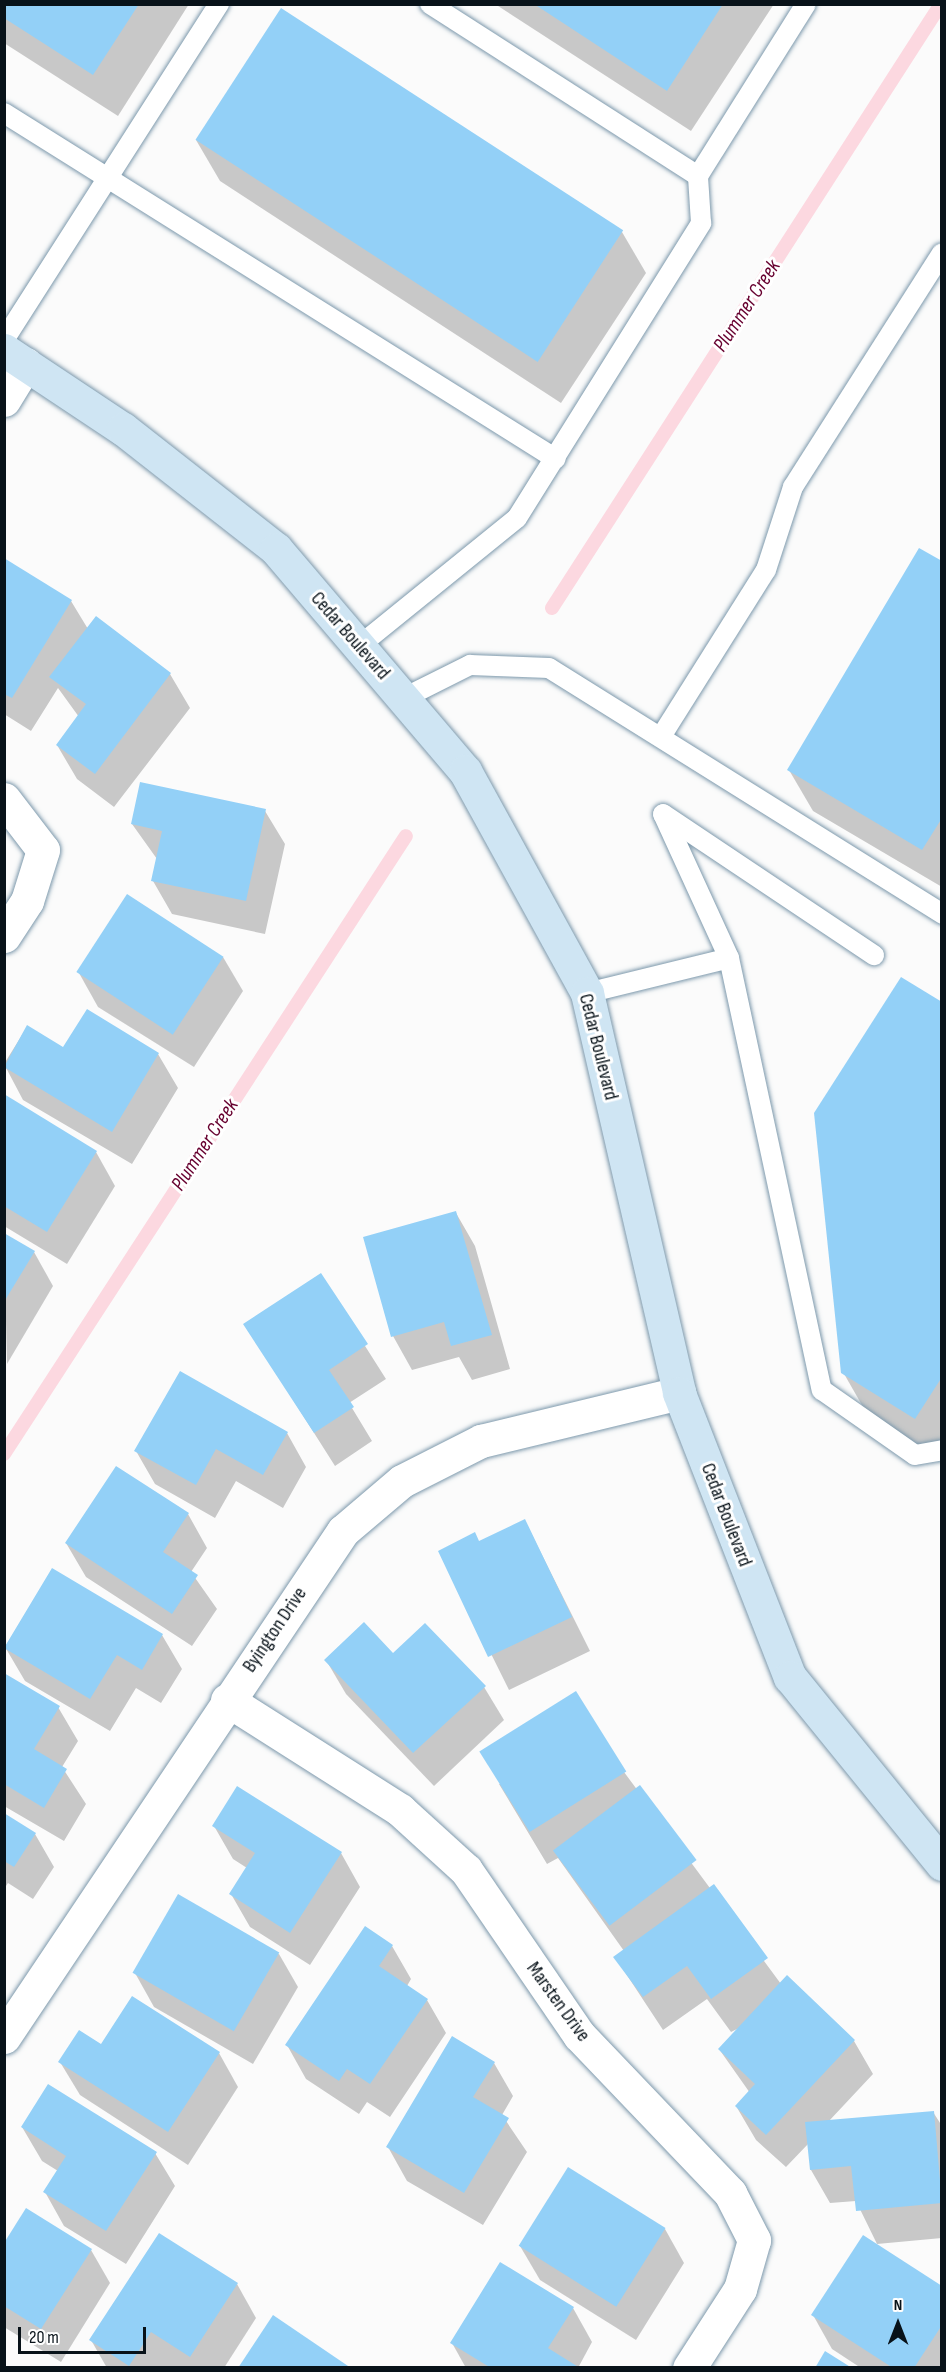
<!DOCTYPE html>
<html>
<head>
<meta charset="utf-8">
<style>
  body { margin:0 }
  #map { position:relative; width:946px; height:2372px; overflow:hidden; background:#fbfbfb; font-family:"Sofia Sans Condensed",sans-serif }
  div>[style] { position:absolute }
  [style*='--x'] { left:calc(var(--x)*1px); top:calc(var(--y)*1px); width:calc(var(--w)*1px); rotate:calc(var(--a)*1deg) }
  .shadow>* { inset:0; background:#0003 }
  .stream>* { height:14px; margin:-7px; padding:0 7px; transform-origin:7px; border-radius:7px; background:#fcd8e0 }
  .building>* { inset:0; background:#93d0f7; transform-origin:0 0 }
  .roads { filter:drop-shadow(0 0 2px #7d99ac) drop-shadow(0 0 2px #7d99ac) }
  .lane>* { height:20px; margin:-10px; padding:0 10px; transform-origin:10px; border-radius:10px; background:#fff }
  .street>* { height:33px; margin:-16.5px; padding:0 16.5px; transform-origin:16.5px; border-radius:16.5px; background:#fff }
  .secondary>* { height:33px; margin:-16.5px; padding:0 16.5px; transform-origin:16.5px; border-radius:16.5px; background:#cfe5f3 }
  span { translate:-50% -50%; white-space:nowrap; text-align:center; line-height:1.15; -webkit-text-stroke:6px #fff; paint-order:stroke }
  .street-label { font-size:20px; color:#081219 }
  .water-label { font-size:21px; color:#67002f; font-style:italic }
  .frame { position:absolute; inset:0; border:6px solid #081219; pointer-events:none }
  .north { position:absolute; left:868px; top:2294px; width:60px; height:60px; -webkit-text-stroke:4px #fff; paint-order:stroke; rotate:0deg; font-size:16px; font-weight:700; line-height:24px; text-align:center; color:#081219 }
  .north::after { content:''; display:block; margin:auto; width:21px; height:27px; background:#081219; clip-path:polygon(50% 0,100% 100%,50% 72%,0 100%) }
  .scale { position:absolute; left:18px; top:2327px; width:128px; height:27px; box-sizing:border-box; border:3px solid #081219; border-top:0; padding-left:8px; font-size:18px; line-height:21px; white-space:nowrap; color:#081219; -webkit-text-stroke:4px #fff; paint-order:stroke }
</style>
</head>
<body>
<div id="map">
  <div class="shadow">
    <div style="clip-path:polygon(4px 4px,189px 4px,118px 116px,4px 43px)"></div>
    <div style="clip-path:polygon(495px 4px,774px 4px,691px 131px)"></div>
    <div style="clip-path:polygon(196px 140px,622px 232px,646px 273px,561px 403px,220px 181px)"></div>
    <div style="clip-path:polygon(4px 560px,71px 601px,88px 629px,170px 674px,190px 708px,114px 807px,77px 779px,57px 745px,79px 717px,58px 688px,31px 731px,4px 714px)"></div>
    <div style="clip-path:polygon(942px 563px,942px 887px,813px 811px,789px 770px)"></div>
    <div style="clip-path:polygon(265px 811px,285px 844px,265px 934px,172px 914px,153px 881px,157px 859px,132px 824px)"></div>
    <div style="clip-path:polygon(223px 957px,243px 991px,194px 1067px,98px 1007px,79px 973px)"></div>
    <div style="clip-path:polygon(942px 1004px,942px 1455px,939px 1459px,867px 1414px,843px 1372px)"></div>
    <div style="clip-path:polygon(27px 1027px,64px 1049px,158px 1054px,178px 1088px,132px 1164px,23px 1100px,4px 1064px)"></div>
    <div style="clip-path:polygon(4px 1096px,96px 1152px,115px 1186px,67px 1264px,4px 1226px)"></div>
    <div style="clip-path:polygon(456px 1213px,475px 1246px,510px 1369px,472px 1380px,459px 1357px,412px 1370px,393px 1336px)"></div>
    <div style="clip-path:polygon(4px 1235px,34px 1252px,53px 1286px,7px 1364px)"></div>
    <div style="clip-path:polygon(320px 1275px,386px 1379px,349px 1403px,372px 1441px,335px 1466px,245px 1324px)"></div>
    <div style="clip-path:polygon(287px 1433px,306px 1467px,283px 1508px,236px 1481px,215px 1518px,155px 1484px,136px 1451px)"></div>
    <div style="clip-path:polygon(188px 1514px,207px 1548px,191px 1572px,217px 1609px,192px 1646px,86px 1577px,66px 1543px)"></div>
    <div style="clip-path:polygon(525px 1521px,590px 1651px,509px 1690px,440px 1551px,480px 1542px)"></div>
    <div style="clip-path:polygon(53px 1570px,162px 1635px,182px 1669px,161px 1703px,136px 1688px,110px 1731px,25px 1681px,5px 1647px)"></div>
    <div style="clip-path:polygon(393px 1656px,484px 1687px,504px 1720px,434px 1786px,346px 1694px,326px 1660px)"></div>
    <div style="clip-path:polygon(4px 1675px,58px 1707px,78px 1741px,62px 1767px,86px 1804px,64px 1841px,4px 1806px)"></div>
    <div style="clip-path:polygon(624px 1772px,781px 1984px,854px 2041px,873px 2074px,829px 2121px,933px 2112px,942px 2126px,942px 2238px,877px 2244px,856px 2201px,830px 2203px,811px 2170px,809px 2143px,786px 2167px,756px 2140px,736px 2106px,750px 2093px,719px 2049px,739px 2028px,731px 2032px,707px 1999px,663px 2030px,615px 1957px,624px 1951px,558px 1858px,547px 1864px,499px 1784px)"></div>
    <div style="clip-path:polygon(4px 1815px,35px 1834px,54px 1867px,33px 1899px,8px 1883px,4px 1889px)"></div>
    <div style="clip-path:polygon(214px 1826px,341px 1853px,360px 1887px,310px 1965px,250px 1927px,231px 1894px,247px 1868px,233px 1859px)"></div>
    <div style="clip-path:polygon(392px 1946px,411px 1979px,407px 1986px,427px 2000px,446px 2033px,390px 2117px,367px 2102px,359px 2114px,306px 2079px,287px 2045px)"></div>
    <div style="clip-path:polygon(279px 1954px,298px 1987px,253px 2064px,154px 2007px,135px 1973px)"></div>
    <div style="clip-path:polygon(102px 2046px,219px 2053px,238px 2087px,188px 2165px,80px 2095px,60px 2062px)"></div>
    <div style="clip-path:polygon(494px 2063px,513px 2096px,502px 2115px,527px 2152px,483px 2225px,407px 2181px,388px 2147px)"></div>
    <div style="clip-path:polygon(22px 2127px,155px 2153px,175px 2186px,126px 2264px,64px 2226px,45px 2192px,58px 2171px,42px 2161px)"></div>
    <div style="clip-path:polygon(665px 2229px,684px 2263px,636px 2340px,540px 2280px,520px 2246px)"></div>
    <div style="clip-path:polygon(4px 2246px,91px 2250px,110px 2283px,61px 2362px,4px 2327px)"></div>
    <div style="clip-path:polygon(237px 2284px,256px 2318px,224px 2368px,107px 2368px,91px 2340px)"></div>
    <div style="clip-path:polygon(942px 2288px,942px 2368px,861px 2368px,832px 2349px,813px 2315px)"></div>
    <div style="clip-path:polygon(573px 2308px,592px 2342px,578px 2368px,466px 2368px,452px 2343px)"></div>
  </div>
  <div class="stream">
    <div style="--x:552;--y:608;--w:718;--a:-57.22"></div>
    <div style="--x:4;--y:1454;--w:737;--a:-56.96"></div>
  </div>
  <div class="building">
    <div style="clip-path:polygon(4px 4px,139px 4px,93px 75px,4px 18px)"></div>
    <div style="clip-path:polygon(534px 4px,723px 4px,667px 91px)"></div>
    <div style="left:281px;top:8px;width:408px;height:157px;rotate:33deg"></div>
    <div style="clip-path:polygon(919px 548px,942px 561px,942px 818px,922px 850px,787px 770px)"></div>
    <div style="clip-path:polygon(4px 558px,72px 600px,12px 698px,4px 694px)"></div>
    <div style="clip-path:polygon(96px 616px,171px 673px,95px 774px,56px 745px,86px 704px,49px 677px)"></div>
    <div style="clip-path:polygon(140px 782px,266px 809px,246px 901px,151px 881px,162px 831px,131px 824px)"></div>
    <div style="left:127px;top:894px;width:115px;height:93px;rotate:33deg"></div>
    <div style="clip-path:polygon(901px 977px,942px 1002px,942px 1377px,915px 1419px,841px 1373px,814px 1113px)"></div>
    <div style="clip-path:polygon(87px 1009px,159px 1053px,112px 1132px,4px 1067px,27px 1025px,63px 1047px)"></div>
    <div style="clip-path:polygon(4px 1094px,97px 1151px,47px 1232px,4px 1206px)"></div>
    <div style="clip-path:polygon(456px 1211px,492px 1335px,451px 1346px,444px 1322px,391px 1337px,363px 1237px)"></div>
    <div style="clip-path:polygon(4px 1233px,35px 1251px,4px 1302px)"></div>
    <div style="clip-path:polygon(321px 1273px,368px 1344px,329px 1370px,354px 1407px,314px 1433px,243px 1324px)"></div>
    <div style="clip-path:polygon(180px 1371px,288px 1432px,263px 1475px,216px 1449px,196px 1485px,134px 1451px)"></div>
    <div style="clip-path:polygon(116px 1466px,189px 1513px,163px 1552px,198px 1575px,172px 1614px,65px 1543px)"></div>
    <div style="clip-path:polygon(525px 1519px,572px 1617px,488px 1657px,438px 1551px,475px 1532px,479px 1541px)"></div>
    <div style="clip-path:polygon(52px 1568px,163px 1634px,142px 1670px,117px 1655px,90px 1699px,4px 1648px)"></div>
    <div style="clip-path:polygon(364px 1622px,393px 1653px,425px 1623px,486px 1686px,413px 1753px,324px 1660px)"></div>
    <div style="clip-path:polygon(4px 1673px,60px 1706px,34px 1749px,67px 1769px,44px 1808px,4px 1784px)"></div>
    <div style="left:576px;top:1691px;width:95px;height:114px;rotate:58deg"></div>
    <div style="left:640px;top:1785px;width:94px;height:109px;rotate:53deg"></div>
    <div style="clip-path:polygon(237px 1786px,342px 1852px,290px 1933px,229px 1894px,255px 1853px,212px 1826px)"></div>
    <div style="clip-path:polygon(4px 1813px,36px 1833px,14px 1867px,4px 1861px)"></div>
    <div style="clip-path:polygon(714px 1884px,768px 1958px,711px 1999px,687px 1966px,643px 1997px,613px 1957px)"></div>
    <div style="left:178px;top:1894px;width:117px;height:91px;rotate:30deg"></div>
    <div style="clip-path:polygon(365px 1926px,393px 1945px,379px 1966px,428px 1999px,370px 2084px,347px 2069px,339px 2081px,285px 2045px)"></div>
    <div style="clip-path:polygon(787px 1975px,855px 2040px,766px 2135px,735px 2106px,755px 2084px,718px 2049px)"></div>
    <div style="clip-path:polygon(132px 1996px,220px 2052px,168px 2132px,58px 2062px,79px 2030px,101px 2044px)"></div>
    <div style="clip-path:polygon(452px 2036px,495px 2062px,473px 2097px,509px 2118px,464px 2193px,386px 2147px)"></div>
    <div style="clip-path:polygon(48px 2084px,157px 2152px,106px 2231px,43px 2192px,66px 2156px,21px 2127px)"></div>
    <div style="clip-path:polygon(934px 2111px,942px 2203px,856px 2211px,851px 2166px,810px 2170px,805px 2122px)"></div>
    <div style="left:568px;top:2167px;width:115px;height:93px;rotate:32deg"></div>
    <div style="clip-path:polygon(26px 2208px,92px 2249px,41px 2329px,4px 2306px,4px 2243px)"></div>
    <div style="clip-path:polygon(159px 2233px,238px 2283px,190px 2357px,151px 2332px,129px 2366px,89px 2340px)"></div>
    <div style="clip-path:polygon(863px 2235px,942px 2286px,942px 2325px,914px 2368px,893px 2368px,811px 2315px)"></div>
    <div style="clip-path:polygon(500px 2262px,574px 2307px,548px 2348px,580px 2368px,491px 2368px,450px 2343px)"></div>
    <div style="clip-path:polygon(273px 2315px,351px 2368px,238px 2368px)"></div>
    <div style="clip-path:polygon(825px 2351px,852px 2368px,815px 2368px)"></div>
  </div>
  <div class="roads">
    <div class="lane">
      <div style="--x:430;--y:4;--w:318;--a:32.7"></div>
      <div style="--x:4;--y:113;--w:651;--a:32.08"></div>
      <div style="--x:4;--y:340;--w:399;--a:-57.4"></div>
      <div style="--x:359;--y:646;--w:203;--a:-39"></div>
      <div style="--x:517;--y:518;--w:348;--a:-58"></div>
      <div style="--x:701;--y:223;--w:47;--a:-93.7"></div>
      <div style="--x:698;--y:176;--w:203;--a:-57.9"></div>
      <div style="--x:404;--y:698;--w:74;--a:-26.6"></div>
      <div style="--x:470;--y:665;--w:79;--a:2.2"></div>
      <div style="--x:549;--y:668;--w:464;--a:32"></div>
      <div style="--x:662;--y:735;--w:195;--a:-57.8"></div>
      <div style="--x:766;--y:570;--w:87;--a:-72"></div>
      <div style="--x:793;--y:487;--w:277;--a:-57.5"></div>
      <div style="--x:729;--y:958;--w:158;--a:-114.6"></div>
      <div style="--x:663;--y:814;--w:254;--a:33.8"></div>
      <div style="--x:587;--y:993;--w:146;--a:-13.8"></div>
      <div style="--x:729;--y:958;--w:442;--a:77.9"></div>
      <div style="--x:822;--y:1390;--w:113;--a:35"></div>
      <div style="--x:915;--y:1455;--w:27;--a:-10"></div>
    </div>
    <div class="street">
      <div style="--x:4;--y:400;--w:42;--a:-58.6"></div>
      <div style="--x:4;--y:799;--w:64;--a:52.6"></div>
      <div style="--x:43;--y:850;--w:53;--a:107.4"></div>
      <div style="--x:27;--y:901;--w:42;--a:123.3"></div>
      <div style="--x:227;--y:1700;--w:205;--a:32.4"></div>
      <div style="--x:400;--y:1810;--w:89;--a:42.3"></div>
      <div style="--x:466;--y:1870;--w:200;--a:55.6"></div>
      <div style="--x:579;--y:2035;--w:219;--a:46.3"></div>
      <div style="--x:730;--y:2193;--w:53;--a:62.9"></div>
      <div style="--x:754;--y:2240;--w:51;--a:105.9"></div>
      <div style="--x:740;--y:2289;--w:94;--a:122.8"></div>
      <div style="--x:4;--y:2037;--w:609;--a:-56.18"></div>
      <div style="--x:343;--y:1531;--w:77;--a:-40.3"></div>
      <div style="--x:402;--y:1481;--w:89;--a:-26.9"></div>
      <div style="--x:481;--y:1441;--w:204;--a:-13.6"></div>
    </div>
    <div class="secondary">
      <div style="--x:4;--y:350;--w:143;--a:33.6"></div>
      <div style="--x:123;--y:429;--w:194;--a:38.1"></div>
      <div style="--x:276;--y:549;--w:292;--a:49.6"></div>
      <div style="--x:465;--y:771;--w:253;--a:61.2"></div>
      <div style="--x:587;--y:993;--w:410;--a:77"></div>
      <div style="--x:679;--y:1393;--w:305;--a:68.7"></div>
      <div style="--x:790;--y:1677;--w:241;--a:50.9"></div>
    </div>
  </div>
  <div class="street-label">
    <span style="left:350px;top:636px;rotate:49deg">Cedar Boulevard</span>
    <span style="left:598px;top:1047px;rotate:76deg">Cedar Boulevard</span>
    <span style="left:726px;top:1515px;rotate:69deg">Cedar Boulevard</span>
    <span style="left:275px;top:1630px;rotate:-56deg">Byington Drive</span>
    <span style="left:558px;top:2002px;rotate:54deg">Marsten Drive</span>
  </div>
  <div class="water-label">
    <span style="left:747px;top:306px;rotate:-57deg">Plummer Creek</span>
    <span style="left:205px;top:1145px;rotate:-57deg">Plummer Creek</span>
  </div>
  <div class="frame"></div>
  <div class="north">N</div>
  <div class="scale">20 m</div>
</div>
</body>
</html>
